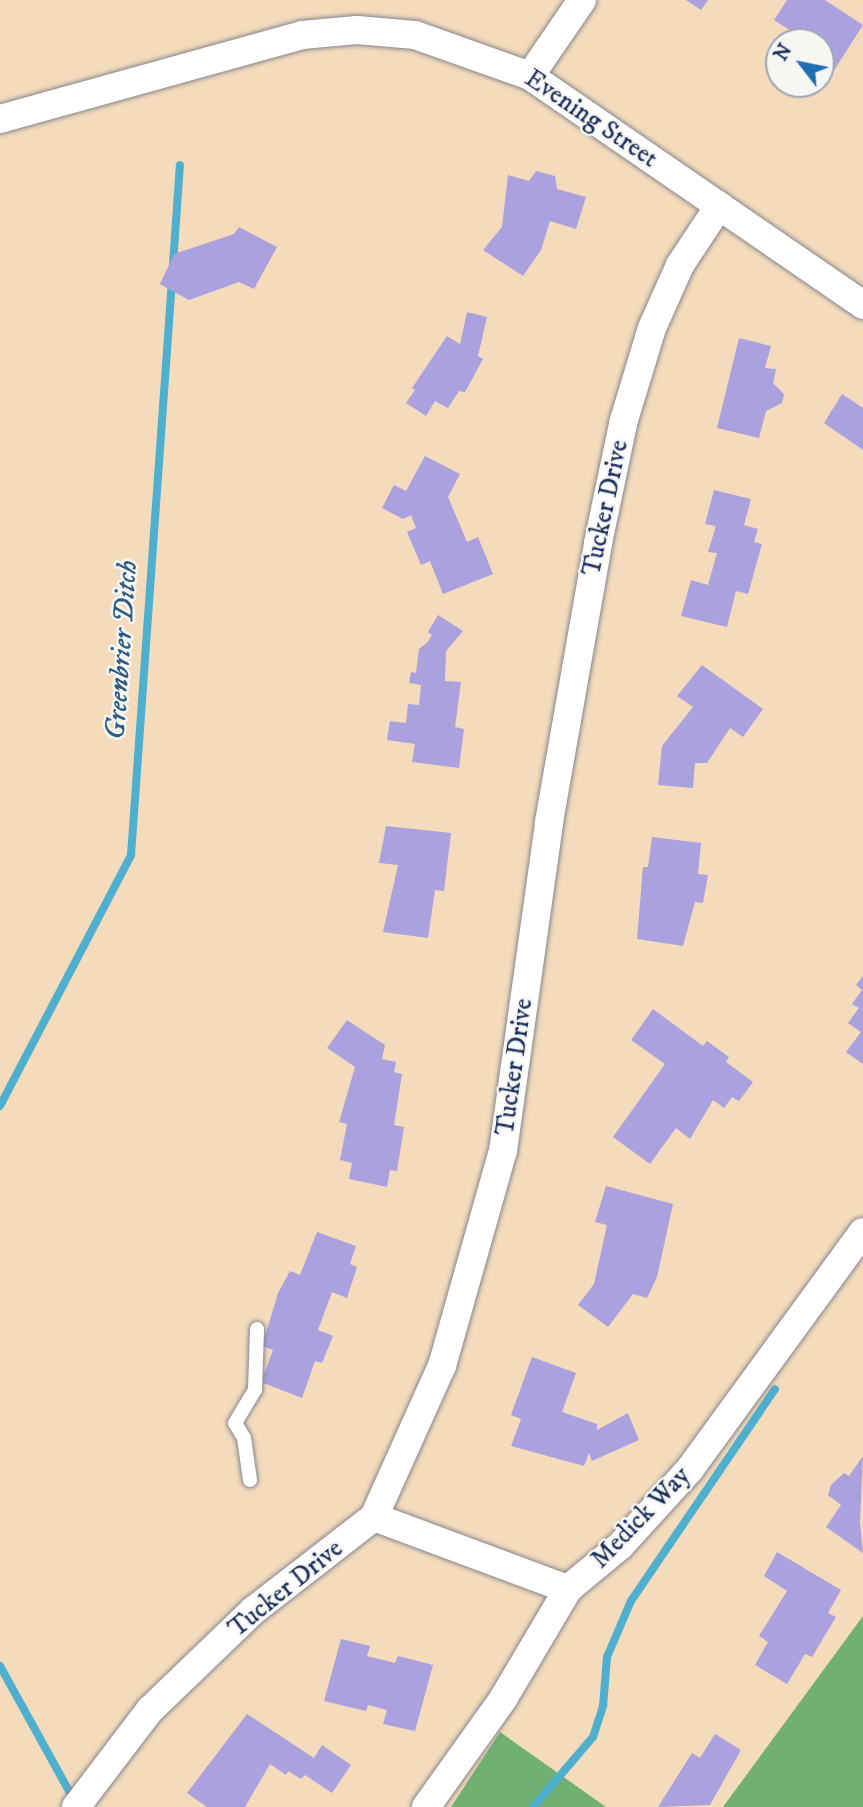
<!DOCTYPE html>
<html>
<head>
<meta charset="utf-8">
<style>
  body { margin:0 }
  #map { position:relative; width:863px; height:1807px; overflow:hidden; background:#f3dbbc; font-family:"IM FELL DW Pica",serif }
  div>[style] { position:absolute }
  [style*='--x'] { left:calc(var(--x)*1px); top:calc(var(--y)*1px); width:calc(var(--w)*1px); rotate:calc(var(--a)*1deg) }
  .forest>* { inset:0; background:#70b072 }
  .stream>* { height:8px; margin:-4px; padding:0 4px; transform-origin:4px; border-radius:4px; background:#4fafce }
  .building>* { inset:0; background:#aaa1de }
  .roads { filter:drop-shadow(0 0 2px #87858d) drop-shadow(0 0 2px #87858d) }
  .service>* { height:14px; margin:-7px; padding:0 7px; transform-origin:7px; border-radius:7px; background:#fff }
  .minor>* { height:28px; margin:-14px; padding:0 14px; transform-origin:14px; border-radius:14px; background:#fff }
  span { translate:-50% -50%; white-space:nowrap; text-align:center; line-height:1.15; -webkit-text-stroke:5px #f6f6f2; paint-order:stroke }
  .street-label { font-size:26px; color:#1b2f5e }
  .water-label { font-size:28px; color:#2d5c85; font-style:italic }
  .north { position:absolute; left:765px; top:28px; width:70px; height:70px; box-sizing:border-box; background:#f6f6f2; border:2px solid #9ea6b7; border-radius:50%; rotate:302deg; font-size:19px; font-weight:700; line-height:28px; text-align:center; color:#1b2f5e }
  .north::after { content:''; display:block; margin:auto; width:24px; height:32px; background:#1f6fb2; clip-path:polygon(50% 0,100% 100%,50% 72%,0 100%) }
</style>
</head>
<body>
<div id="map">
  <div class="forest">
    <div style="clip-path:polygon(863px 1616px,863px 1807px,723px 1807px)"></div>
    <div style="clip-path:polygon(500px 1732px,606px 1807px,451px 1807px)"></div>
  </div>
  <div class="stream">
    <div style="--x:173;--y:264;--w:99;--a:-86"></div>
    <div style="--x:0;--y:1106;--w:283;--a:-62.4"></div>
    <div style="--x:131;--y:855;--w:576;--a:-85.92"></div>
    <div style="--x:0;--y:1666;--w:145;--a:61.1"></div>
    <div style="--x:533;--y:1807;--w:92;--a:-49.4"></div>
    <div style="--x:593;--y:1737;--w:33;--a:-72"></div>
    <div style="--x:603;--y:1706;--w:49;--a:-85.3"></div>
    <div style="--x:607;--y:1657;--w:61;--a:-66.8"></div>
    <div style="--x:631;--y:1601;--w:256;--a:-55.8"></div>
  </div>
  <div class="building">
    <div style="clip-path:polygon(686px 0,708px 0,701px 10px)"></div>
    <div style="clip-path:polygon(787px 0,825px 0,863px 25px,826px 83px,821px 79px,821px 42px,808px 42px,774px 20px)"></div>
    <div style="clip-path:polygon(536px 171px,555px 176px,557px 189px,586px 197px,576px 229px,550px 221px,541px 250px,523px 276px,483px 250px,502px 227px,508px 175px,529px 181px)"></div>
    <div style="clip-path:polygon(239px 227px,277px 247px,254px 289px,239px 282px,189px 300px,160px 284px,174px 254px,234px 234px)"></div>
    <div style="clip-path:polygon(467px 312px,487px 317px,478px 356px,483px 359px,465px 392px,459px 391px,448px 408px,435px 401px,426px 416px,406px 403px,415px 390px,412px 388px,447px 336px,460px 344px)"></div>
    <div style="clip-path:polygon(739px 338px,771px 346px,765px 368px,776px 369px,773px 383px,784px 394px,782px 403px,766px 411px,759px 438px,717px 428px)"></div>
    <div style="clip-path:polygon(842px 394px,863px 408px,863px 450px,824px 423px)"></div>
    <div style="clip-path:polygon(425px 456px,460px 474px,448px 497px,467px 542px,478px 537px,493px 574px,443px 594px,430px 561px,421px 565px,407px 532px,416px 528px,411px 515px,403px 519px,382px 508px,394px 485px,406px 491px)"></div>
    <div style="clip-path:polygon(714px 490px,751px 499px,744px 525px,758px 529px,754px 542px,762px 544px,748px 594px,736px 591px,727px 627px,681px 616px,691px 580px,708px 585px,717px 553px,708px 552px,716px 526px,705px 524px)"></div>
    <div style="clip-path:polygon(438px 615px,463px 631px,446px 651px,445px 681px,461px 682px,455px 727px,464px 729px,459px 768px,412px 762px,415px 744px,387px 740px,390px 721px,406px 723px,408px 704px,419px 705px,421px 685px,409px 683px,411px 672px,416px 673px,419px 649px,428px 642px,432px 635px,428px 632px)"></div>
    <div style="clip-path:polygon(702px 665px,763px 709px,743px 737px,730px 728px,707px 763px,695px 763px,693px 788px,658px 785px,662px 746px,693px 707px,677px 696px)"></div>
    <div style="clip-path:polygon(386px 826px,451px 833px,444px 891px,435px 890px,428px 938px,383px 932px,398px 865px,379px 863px)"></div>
    <div style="clip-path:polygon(652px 837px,701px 843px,698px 874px,708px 875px,703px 903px,695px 902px,683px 946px,637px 939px,643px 867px,648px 867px)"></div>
    <div style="clip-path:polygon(863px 976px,863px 1064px,846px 1052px,861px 1032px,848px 1023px,859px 1008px,852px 1004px,862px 990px,856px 985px)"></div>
    <div style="clip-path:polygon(653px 1009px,703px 1046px,707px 1041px,729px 1057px,726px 1062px,753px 1082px,739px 1101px,732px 1097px,724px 1108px,713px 1100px,690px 1139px,676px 1128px,650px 1164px,613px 1137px,665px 1064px,631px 1040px)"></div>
    <div style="clip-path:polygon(347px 1020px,385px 1045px,382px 1059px,396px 1062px,394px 1072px,402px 1074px,394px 1125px,404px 1127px,397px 1171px,390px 1170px,387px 1187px,349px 1179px,352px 1163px,340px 1160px,347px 1124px,339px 1122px,355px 1067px,327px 1048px)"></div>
    <div style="clip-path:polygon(606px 1186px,673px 1204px,657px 1277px,647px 1298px,633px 1294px,608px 1327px,578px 1305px,594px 1284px,607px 1225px,595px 1222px)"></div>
    <div style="clip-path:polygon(317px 1232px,356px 1246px,350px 1264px,357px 1267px,347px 1298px,332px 1292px,318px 1330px,333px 1336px,322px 1363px,315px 1361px,302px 1398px,261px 1382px,273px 1350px,262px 1346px,278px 1293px,290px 1271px,300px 1275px)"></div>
    <div style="clip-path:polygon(532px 1357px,576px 1373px,562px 1412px,597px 1424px,597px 1430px,628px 1413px,639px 1440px,592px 1461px,589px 1453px,584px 1466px,511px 1446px,521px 1419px,511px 1415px)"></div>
    <div style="clip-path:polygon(863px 1456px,860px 1522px,863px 1553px,826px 1527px,841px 1505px,828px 1495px,831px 1485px,844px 1473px,849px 1476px)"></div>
    <div style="clip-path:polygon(777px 1552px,841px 1590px,828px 1613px,836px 1617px,812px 1657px,805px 1654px,787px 1684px,755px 1665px,768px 1642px,759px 1636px,787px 1591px,764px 1576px)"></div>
    <div style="clip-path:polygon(341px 1639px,370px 1646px,367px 1656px,395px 1663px,398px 1656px,433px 1665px,415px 1731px,383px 1724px,387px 1710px,368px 1705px,366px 1711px,324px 1701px)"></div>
    <div style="clip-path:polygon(247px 1714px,314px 1758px,322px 1745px,351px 1765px,332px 1793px,305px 1775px,301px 1779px,288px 1771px,286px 1775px,270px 1764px,245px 1807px,207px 1807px,187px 1793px)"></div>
    <div style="clip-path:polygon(715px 1734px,741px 1750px,710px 1805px,658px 1807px,692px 1753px,700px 1758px)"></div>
  </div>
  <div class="roads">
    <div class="service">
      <div style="--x:250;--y:1480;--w:42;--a:-98.1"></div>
      <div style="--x:244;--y:1438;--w:17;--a:-121"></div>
      <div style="--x:235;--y:1423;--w:39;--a:-59"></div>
      <div style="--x:255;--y:1390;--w:61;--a:-88.1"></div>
    </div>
    <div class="minor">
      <div style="--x:530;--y:76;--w:92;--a:-55.6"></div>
      <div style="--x:0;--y:119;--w:313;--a:-15.5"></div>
      <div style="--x:302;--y:35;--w:55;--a:-5.2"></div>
      <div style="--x:357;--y:30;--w:58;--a:4.9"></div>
      <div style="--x:415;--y:35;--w:122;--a:19.6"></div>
      <div style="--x:530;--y:76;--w:404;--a:34.5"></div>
      <div style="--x:374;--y:1517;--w:207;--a:20.4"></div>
      <div style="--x:76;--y:1807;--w:122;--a:-52.7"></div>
      <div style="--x:150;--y:1710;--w:144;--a:-43.9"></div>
      <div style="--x:254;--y:1610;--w:152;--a:-37.8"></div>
      <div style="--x:374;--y:1517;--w:166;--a:-65.8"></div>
      <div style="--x:442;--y:1366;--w:223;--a:-74.2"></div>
      <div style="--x:503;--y:1151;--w:332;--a:-82"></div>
      <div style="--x:549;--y:822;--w:283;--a:-80"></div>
      <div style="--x:598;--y:543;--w:126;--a:-78.1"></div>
      <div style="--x:624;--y:420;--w:96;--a:-73.1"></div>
      <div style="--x:652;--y:328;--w:69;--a:-66"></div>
      <div style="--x:680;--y:265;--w:71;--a:-56.5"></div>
      <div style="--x:426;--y:1807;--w:133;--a:-54.5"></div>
      <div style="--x:503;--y:1699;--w:128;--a:-59.4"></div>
      <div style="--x:568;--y:1589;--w:67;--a:-39.6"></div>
      <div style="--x:620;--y:1546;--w:104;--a:-47.7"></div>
      <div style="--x:690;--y:1469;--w:293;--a:-53.9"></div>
    </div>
  </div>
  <div class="street-label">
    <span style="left:591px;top:119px;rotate:34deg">Evening Street</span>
    <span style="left:606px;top:508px;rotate:-78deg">Tucker Drive</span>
    <span style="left:515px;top:1067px;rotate:-82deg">Tucker Drive</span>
    <span style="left:641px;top:1518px;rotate:-46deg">Medick Way</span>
    <span style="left:286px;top:1589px;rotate:-39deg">Tucker Drive</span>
  </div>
  <div class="water-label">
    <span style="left:122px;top:650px;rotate:-86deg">Greenbrier Ditch</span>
  </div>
  <div class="north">N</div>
</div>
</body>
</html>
